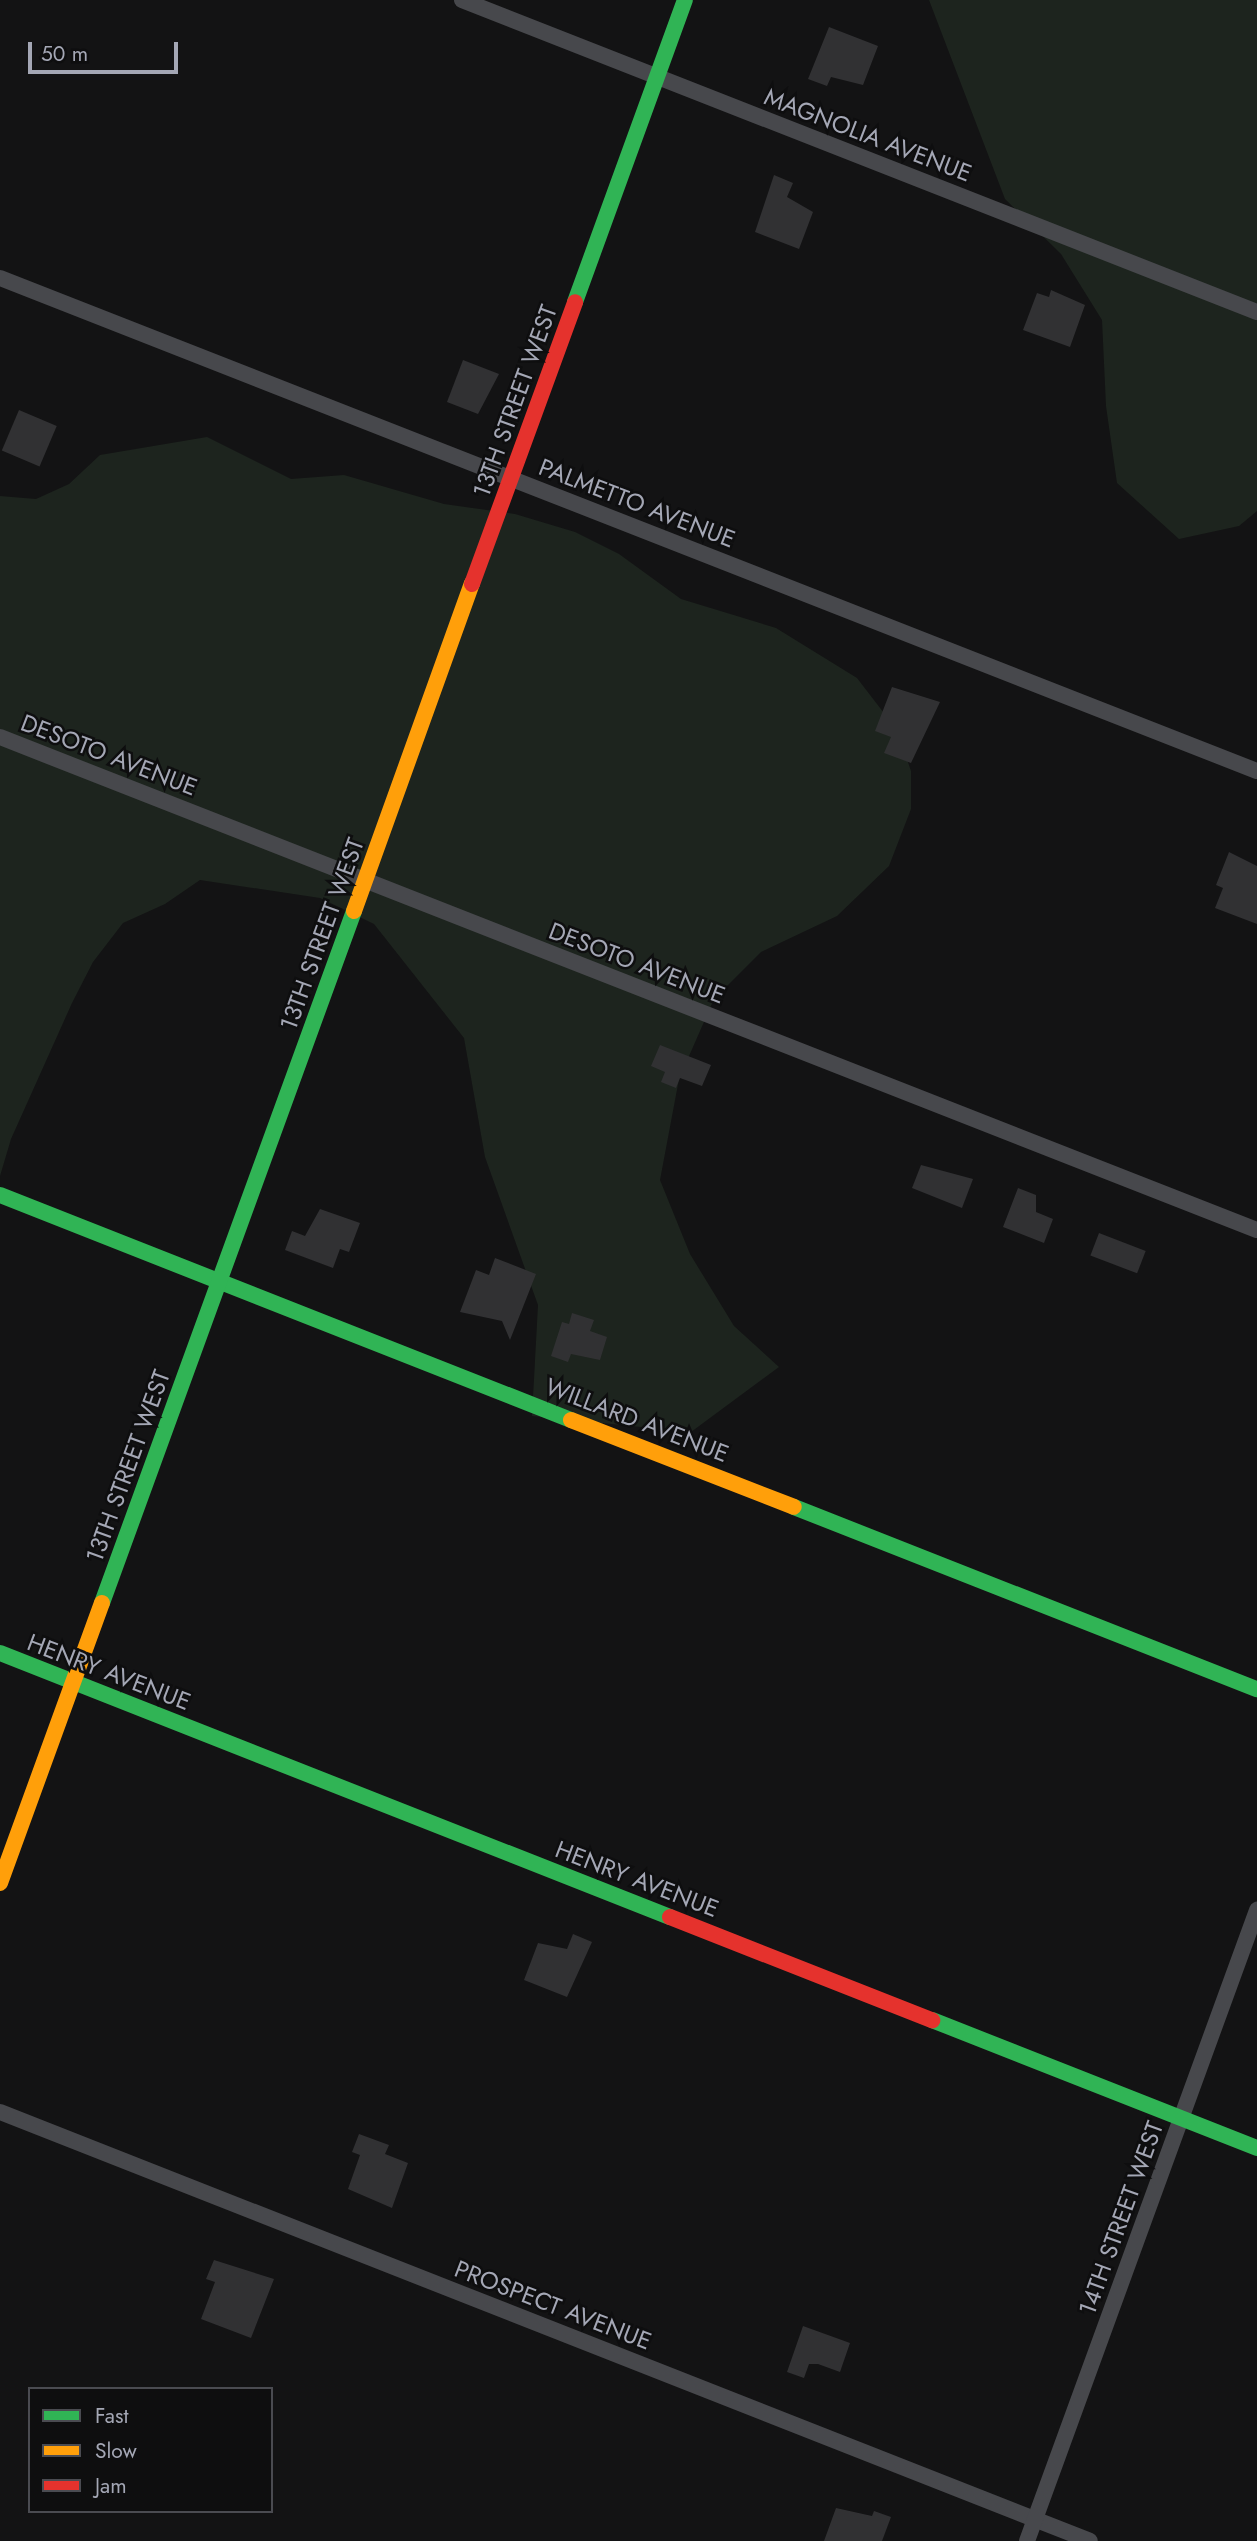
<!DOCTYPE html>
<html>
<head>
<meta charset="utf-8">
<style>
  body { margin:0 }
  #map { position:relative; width:1257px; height:2541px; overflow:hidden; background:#131314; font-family:Jost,sans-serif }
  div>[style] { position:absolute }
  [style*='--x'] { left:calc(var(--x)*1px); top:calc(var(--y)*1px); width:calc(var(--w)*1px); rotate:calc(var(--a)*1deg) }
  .green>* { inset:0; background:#1d241e }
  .building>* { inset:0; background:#313133; transform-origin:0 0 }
  .street>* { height:16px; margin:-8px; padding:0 8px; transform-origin:8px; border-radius:8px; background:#47484c }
  .fast>* { height:16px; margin:-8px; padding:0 8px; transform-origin:8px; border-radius:8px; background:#30b455 }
  .slow>* { height:16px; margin:-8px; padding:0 8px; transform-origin:8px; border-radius:8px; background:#ff9f0a }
  .jam>* { height:16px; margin:-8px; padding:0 8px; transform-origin:8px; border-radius:8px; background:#e5322d }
  span { translate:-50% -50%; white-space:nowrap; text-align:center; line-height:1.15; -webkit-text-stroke:5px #0e0e0f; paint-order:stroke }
  .street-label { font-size:24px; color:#a4a7b5 }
  .legend { position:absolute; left:28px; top:2387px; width:245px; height:126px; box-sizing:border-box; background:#0e0e0f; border:2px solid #4a4b51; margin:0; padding:9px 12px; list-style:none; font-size:21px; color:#a4a7b5 }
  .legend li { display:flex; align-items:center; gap:14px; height:35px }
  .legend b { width:35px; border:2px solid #4a4b51 }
  .scale { position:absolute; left:28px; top:42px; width:150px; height:32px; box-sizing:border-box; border:4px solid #a4a7b5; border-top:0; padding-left:9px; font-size:21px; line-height:24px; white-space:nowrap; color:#a4a7b5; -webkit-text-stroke:5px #0e0e0f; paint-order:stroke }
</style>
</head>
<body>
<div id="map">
  <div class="green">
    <div style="clip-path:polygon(929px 0,1257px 0,1257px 511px,1239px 526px,1179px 539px,1117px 483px,1106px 406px,1102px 320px,1061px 254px,1005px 199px)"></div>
    <div style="clip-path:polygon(207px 437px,291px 479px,344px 475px,444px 504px,515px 514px,575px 532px,619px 554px,681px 599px,776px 628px,857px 678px,897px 730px,911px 771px,911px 809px,889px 866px,837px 916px,761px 952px,714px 999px,679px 1079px,660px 1180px,690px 1254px,734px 1326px,779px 1367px,691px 1432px,532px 1416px,538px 1305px,485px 1157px,464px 1038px,374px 924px,320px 898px,200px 880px,165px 904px,123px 923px,93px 962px,72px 1003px,11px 1139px,0 1176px,0 496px,36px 499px,69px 484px,100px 455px)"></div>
  </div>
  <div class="building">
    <div style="clip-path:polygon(829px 27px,878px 46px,863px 85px,831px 77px,827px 86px,808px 79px)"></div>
    <div style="clip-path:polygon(774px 175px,793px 183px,787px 197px,813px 212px,799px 249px,755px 232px)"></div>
    <div style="clip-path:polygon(1051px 290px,1085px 305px,1070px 347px,1023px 330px,1037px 293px,1049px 297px)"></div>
    <div style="clip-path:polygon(463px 360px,499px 374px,478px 414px,447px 402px)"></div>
    <div style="left:19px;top:410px;width:41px;height:44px;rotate:23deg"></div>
    <div style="clip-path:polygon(892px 687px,940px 702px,911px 763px,884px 753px,891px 737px,875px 731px)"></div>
    <div style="clip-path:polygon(1229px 852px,1257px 866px,1257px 924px,1215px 908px,1223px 888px,1216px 885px)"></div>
    <div style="clip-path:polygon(660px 1045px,711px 1065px,702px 1086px,680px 1078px,676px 1088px,661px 1082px,665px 1072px,651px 1066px)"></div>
    <div style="clip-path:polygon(921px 1165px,973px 1179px,962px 1208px,912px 1188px)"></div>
    <div style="clip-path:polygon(1018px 1188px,1036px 1195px,1036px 1212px,1053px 1219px,1044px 1243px,1003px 1227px)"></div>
    <div style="clip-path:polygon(320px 1209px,360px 1223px,349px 1252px,340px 1249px,333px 1268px,285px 1250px,292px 1231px,305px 1236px)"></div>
    <div style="left:1099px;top:1233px;width:50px;height:24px;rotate:21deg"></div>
    <div style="clip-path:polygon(495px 1258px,536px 1274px,510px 1340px,502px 1321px,460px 1312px,476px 1270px,489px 1275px)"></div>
    <div style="clip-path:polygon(572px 1313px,594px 1320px,590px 1331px,607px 1337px,600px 1360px,571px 1354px,568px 1362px,551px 1356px,562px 1322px,569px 1324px)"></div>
    <div style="clip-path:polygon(573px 1934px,592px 1942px,567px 1997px,524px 1980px,538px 1943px,567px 1949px)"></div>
    <div style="clip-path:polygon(359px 2134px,389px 2145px,385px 2154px,408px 2163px,392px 2208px,348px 2189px,360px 2155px,352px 2152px)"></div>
    <div style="clip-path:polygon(214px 2260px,274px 2279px,251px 2338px,201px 2319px,215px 2282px,206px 2279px)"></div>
    <div style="clip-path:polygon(803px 2326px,850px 2343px,840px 2372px,818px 2364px,809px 2364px,804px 2378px,787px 2372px)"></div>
    <div style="clip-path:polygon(836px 2508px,872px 2516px,874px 2511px,891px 2517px,882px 2541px,824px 2541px)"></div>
  </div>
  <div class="street">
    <div style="--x:462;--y:0;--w:854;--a:21.43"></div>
    <div style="--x:0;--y:278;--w:1350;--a:21.42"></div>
    <div style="--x:0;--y:737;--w:1350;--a:21.42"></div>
    <div style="--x:0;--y:2112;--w:1171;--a:21.48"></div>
    <div style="--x:1027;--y:2541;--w:672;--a:-69.97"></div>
  </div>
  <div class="fast">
    <div style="--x:575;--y:302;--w:321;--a:-70"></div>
    <div style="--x:0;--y:1195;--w:614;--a:21.51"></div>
    <div style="--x:794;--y:1507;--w:497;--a:21.5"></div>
    <div style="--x:102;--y:1603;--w:736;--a:-69.99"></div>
    <div style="--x:0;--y:1653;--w:720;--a:21.51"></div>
    <div style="--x:932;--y:2020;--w:349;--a:21.5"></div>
  </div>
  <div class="slow">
    <div style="--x:354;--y:911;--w:348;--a:-70.2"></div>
    <div style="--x:571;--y:1420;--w:239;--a:21.3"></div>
    <div style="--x:0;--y:1883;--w:298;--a:-70"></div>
  </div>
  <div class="jam">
    <div style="--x:472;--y:584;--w:300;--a:-69.9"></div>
    <div style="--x:670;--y:1917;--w:282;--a:21.5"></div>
  </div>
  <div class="street-label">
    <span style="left:868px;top:135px;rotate:21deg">MAGNOLIA AVENUE</span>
    <span style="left:515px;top:401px;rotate:-70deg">13TH STREET WEST</span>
    <span style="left:637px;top:503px;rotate:21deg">PALMETTO AVENUE</span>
    <span style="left:109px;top:755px;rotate:21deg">DESOTO AVENUE</span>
    <span style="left:322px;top:934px;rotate:-70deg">13TH STREET WEST</span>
    <span style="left:637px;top:963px;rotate:21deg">DESOTO AVENUE</span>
    <span style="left:637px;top:1420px;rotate:21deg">WILLARD AVENUE</span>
    <span style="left:128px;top:1466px;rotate:-70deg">13TH STREET WEST</span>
    <span style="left:109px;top:1672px;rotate:21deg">HENRY AVENUE</span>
    <span style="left:637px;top:1879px;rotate:21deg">HENRY AVENUE</span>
    <span style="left:1121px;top:2218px;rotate:-70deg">14TH STREET WEST</span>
    <span style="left:553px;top:2305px;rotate:21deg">PROSPECT AVENUE</span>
  </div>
  <ul class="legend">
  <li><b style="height:9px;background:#30b455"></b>Fast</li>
  <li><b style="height:9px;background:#ff9f0a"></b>Slow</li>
  <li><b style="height:9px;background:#e5322d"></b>Jam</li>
  </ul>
  <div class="scale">50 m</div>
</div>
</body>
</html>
